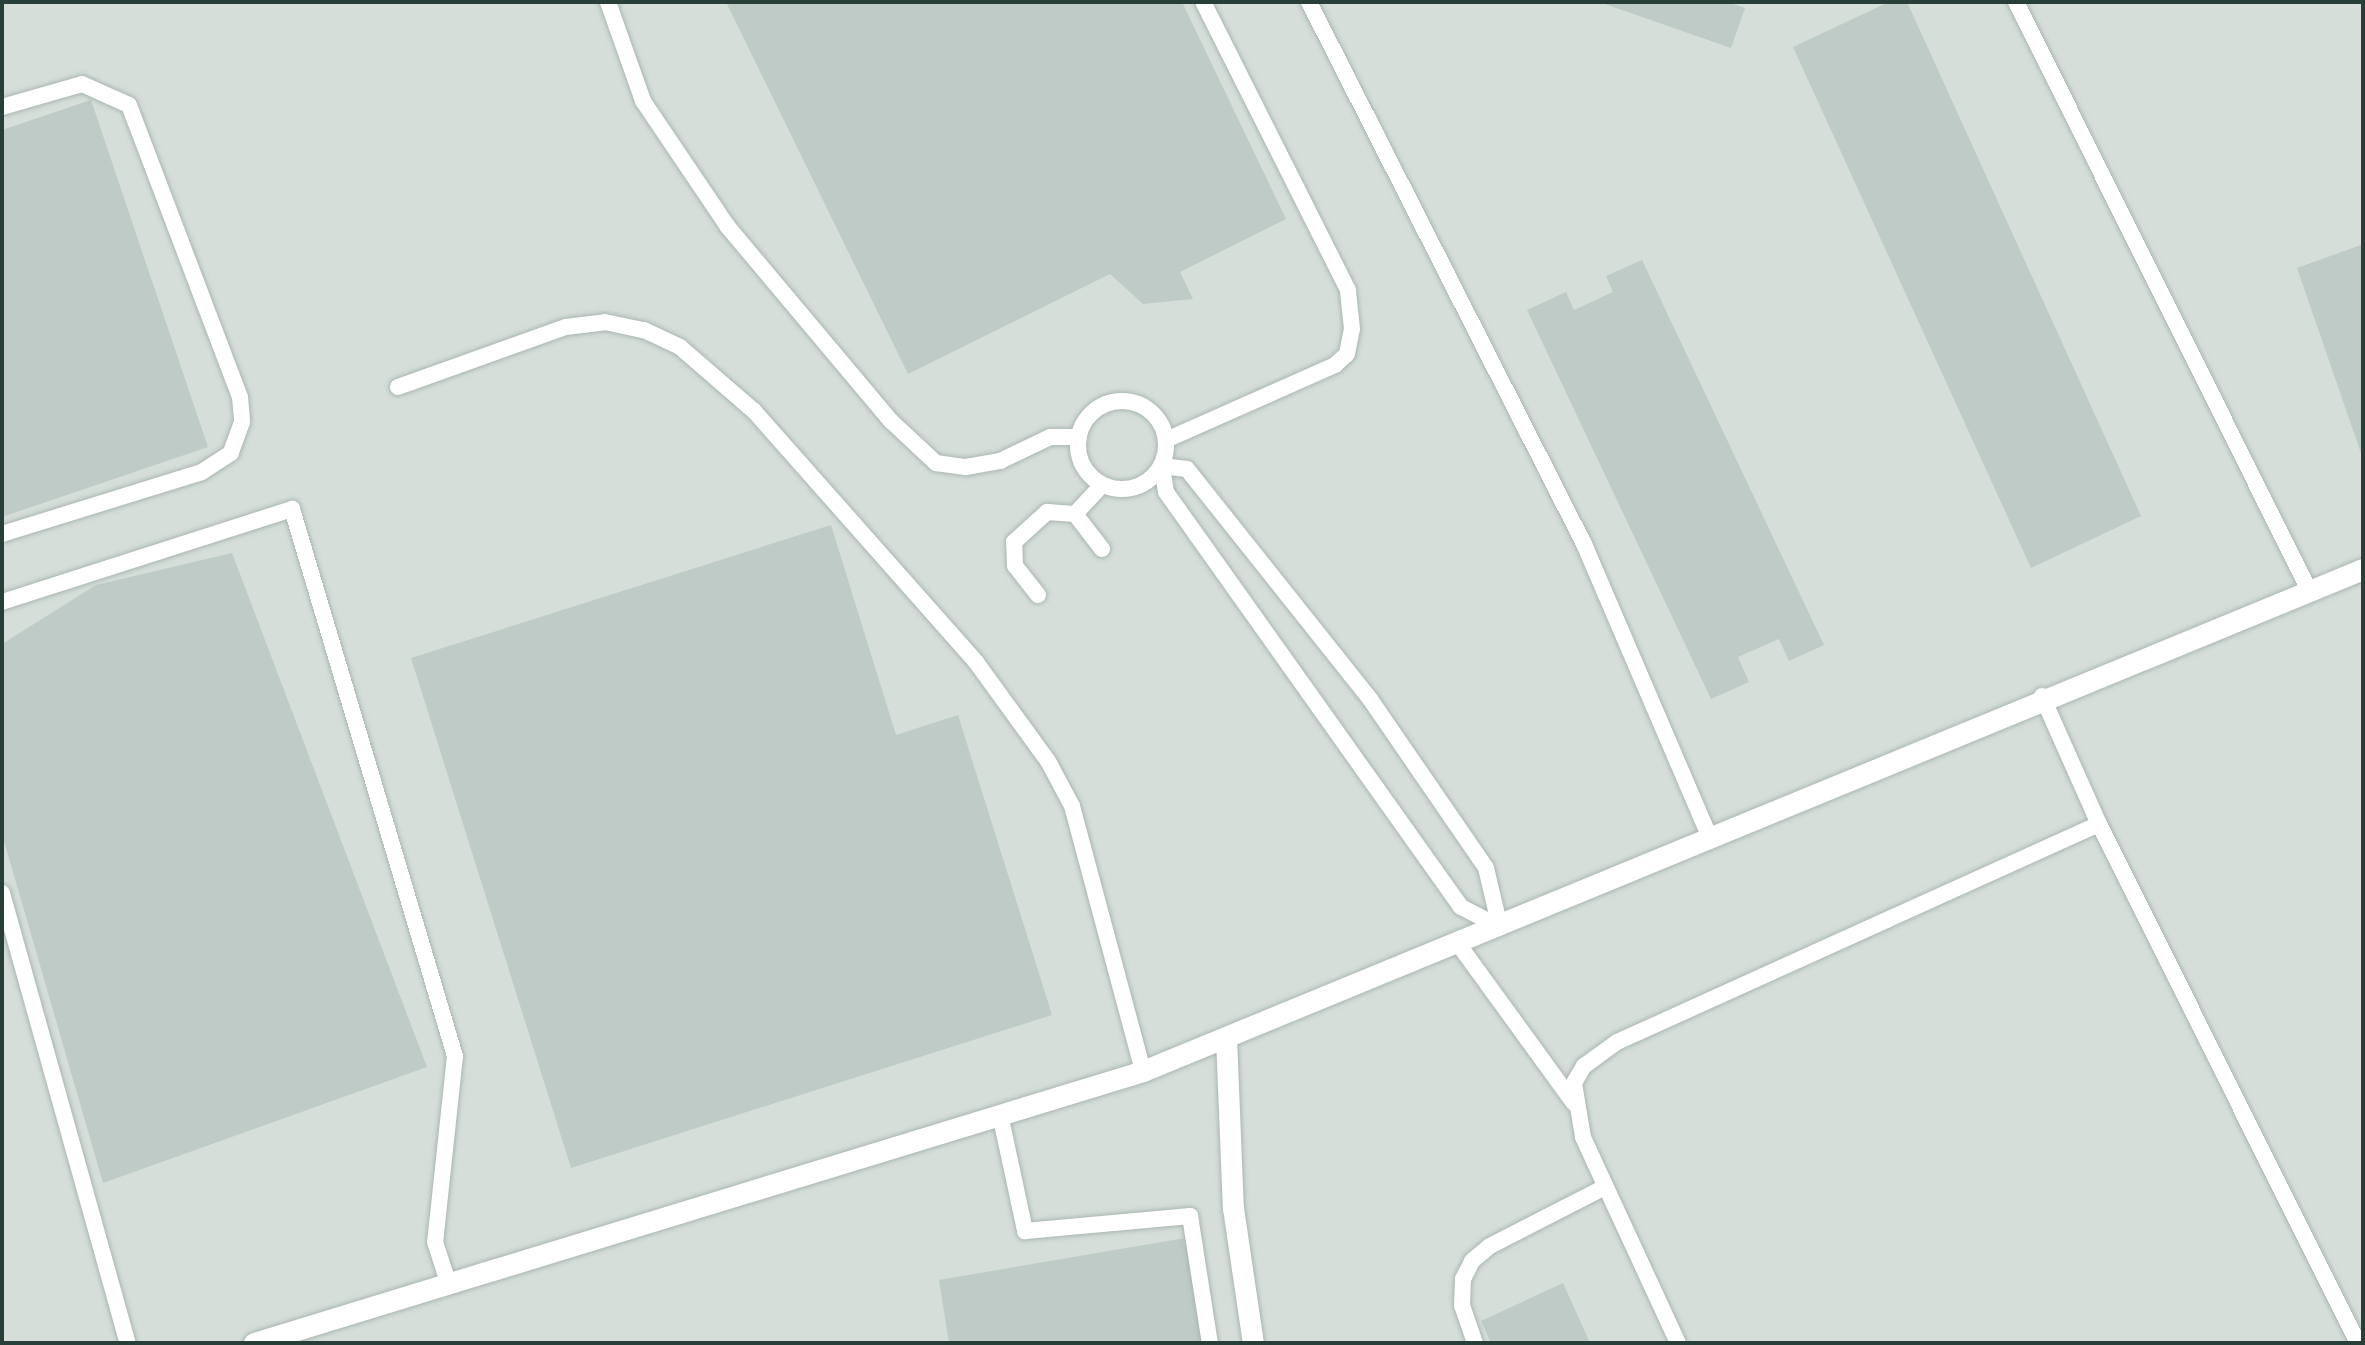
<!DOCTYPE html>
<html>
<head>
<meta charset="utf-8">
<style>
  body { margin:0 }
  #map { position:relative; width:2365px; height:1345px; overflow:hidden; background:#e7eeea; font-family:Commissioner,sans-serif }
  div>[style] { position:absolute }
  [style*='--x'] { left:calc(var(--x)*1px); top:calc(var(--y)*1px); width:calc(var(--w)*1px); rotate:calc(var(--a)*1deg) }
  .built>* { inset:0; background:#d5ded9; transform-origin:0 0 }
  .building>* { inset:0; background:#bfcbc6 }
  .roads { filter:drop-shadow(0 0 2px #aab6b1) drop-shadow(0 0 2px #aab6b1) }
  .lane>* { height:16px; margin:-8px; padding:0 8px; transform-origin:8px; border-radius:8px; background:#fff }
  .lane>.ring { margin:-8px; padding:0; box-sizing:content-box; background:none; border:16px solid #fff; border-radius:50% }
  .street>* { height:21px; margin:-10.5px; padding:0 10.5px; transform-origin:10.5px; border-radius:10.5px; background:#fff }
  span { translate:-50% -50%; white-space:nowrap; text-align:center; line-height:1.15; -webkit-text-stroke:7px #f7faf9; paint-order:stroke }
  .frame { position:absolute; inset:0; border:4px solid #273f38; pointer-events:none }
</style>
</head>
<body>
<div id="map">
  <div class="built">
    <div style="left:2px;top:2px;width:2361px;height:1341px"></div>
  </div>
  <div class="building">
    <div style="clip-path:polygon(726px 2px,1182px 2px,1286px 219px,1180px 272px,1193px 299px,1143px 304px,1110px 274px,908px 374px)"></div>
    <div style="clip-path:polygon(1599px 2px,1727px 2px,1745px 8px,1731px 48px)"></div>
    <div style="clip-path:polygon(1889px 2px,1907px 2px,2141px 516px,2031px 568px,1793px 47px)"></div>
    <div style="clip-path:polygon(91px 100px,208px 447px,2px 517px,2px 130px)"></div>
    <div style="clip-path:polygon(2361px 245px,2363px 253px,2363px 459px,2297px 268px)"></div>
    <div style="clip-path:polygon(1642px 260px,1824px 645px,1789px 661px,1779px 639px,1738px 657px,1749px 682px,1711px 699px,1527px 310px,1566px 292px,1574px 310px,1613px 292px,1606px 276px)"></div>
    <div style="clip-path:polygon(831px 525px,896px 735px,958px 715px,1052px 1015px,571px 1168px,411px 658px)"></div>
    <div style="clip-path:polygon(232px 553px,427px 1067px,103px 1183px,2px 834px,2px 644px,96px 585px)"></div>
    <div style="clip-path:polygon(1185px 1238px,1203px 1343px,949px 1343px,939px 1280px)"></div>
    <div style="clip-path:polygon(1563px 1283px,1590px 1343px,1491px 1343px,1481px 1321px)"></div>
  </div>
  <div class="roads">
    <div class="lane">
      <div style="--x:608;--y:2;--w:105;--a:70.5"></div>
      <div style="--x:643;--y:101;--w:152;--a:56"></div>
      <div style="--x:728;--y:227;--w:253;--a:50"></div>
      <div style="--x:891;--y:421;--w:62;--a:43"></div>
      <div style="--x:936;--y:463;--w:30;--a:8"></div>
      <div style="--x:966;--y:467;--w:35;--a:-10"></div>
      <div style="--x:1000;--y:461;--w:55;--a:-25.6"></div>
      <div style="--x:1050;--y:437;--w:29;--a:0"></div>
      <div style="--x:1309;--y:2;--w:608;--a:63.1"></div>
      <div style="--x:1584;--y:544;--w:318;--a:66.8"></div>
      <div style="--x:2016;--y:2;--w:655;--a:63.51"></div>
      <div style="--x:2;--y:107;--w:83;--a:-16"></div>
      <div style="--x:82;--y:84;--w:51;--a:24.1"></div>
      <div style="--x:129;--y:105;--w:312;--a:69.2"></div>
      <div style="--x:240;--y:397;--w:25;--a:85"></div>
      <div style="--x:242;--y:422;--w:33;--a:110"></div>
      <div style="--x:231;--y:453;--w:35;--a:147"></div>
      <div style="--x:202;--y:472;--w:209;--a:162.8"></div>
      <div style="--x:398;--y:387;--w:178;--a:-19.7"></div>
      <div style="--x:566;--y:327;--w:39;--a:-7"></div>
      <div style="--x:605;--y:322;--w:40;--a:12"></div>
      <div style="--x:644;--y:330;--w:40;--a:25"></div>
      <div style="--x:680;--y:347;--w:98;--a:40.9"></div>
      <div style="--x:754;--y:411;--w:335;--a:48.5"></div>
      <div style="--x:976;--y:662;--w:122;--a:54"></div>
      <div style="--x:1048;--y:761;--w:51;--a:61.9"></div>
      <div style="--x:1072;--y:806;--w:274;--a:75"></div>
      <div class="ring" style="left:1078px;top:401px;width:72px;height:72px"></div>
      <div style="--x:1166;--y:440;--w:185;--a:-23.9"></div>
      <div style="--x:1335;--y:365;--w:16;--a:-43"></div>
      <div style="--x:1347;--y:354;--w:25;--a:-79"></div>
      <div style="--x:1352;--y:329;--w:39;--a:-96"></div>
      <div style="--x:1348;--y:290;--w:322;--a:-116.7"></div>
      <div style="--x:1162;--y:466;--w:25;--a:7"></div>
      <div style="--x:1187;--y:469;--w:294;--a:51.5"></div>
      <div style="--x:1370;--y:699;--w:205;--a:55.5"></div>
      <div style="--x:1486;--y:868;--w:61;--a:76.7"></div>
      <div style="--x:1500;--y:927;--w:44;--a:-152.9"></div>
      <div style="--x:1461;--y:907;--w:509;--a:-125.41"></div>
      <div style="--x:1166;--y:492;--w:26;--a:-99"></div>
      <div style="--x:1102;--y:549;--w:44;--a:-127.6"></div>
      <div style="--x:1075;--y:514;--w:40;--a:-47"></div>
      <div style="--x:1038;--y:595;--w:37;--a:-128"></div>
      <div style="--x:1015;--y:566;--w:24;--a:-92"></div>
      <div style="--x:1014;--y:542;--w:45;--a:-42.3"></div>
      <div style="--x:1047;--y:512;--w:28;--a:4"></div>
      <div style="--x:2;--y:602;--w:305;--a:-17.8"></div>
      <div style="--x:292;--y:509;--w:571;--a:73.41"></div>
      <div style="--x:455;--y:1056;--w:187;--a:96.1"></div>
      <div style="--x:435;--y:1242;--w:45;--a:72"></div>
      <div style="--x:2042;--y:696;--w:140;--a:66"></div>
      <div style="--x:2099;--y:824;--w:580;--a:63.48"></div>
      <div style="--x:2;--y:893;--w:467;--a:74.4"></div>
      <div style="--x:1459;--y:945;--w:195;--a:54"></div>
      <div style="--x:1000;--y:1114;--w:120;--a:77.9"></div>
      <div style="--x:1025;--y:1231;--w:166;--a:-5.2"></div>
      <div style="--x:1190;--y:1216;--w:129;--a:81.1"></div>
      <div style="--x:1475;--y:1343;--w:39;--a:-109"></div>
      <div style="--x:1462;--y:1306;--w:27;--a:-88"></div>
      <div style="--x:1463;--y:1279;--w:20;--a:-63"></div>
      <div style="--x:1472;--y:1261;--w:23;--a:-40"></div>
      <div style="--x:1490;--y:1246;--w:127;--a:-27.2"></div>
      <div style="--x:1678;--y:1343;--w:227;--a:-114.8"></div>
      <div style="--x:1583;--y:1137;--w:55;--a:-99.5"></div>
      <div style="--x:1574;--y:1083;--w:20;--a:-60"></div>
      <div style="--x:1584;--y:1066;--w:41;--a:-36"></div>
      <div style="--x:1617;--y:1042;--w:529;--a:-24.34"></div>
    </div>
    <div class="street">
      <div style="--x:1226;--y:1037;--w:171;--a:87.7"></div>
      <div style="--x:1233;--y:1208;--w:136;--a:81.6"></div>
      <div style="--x:254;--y:1343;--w:930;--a:-17.01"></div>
      <div style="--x:1143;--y:1071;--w:1319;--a:-22.37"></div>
    </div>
  </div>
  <div class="frame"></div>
</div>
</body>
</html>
